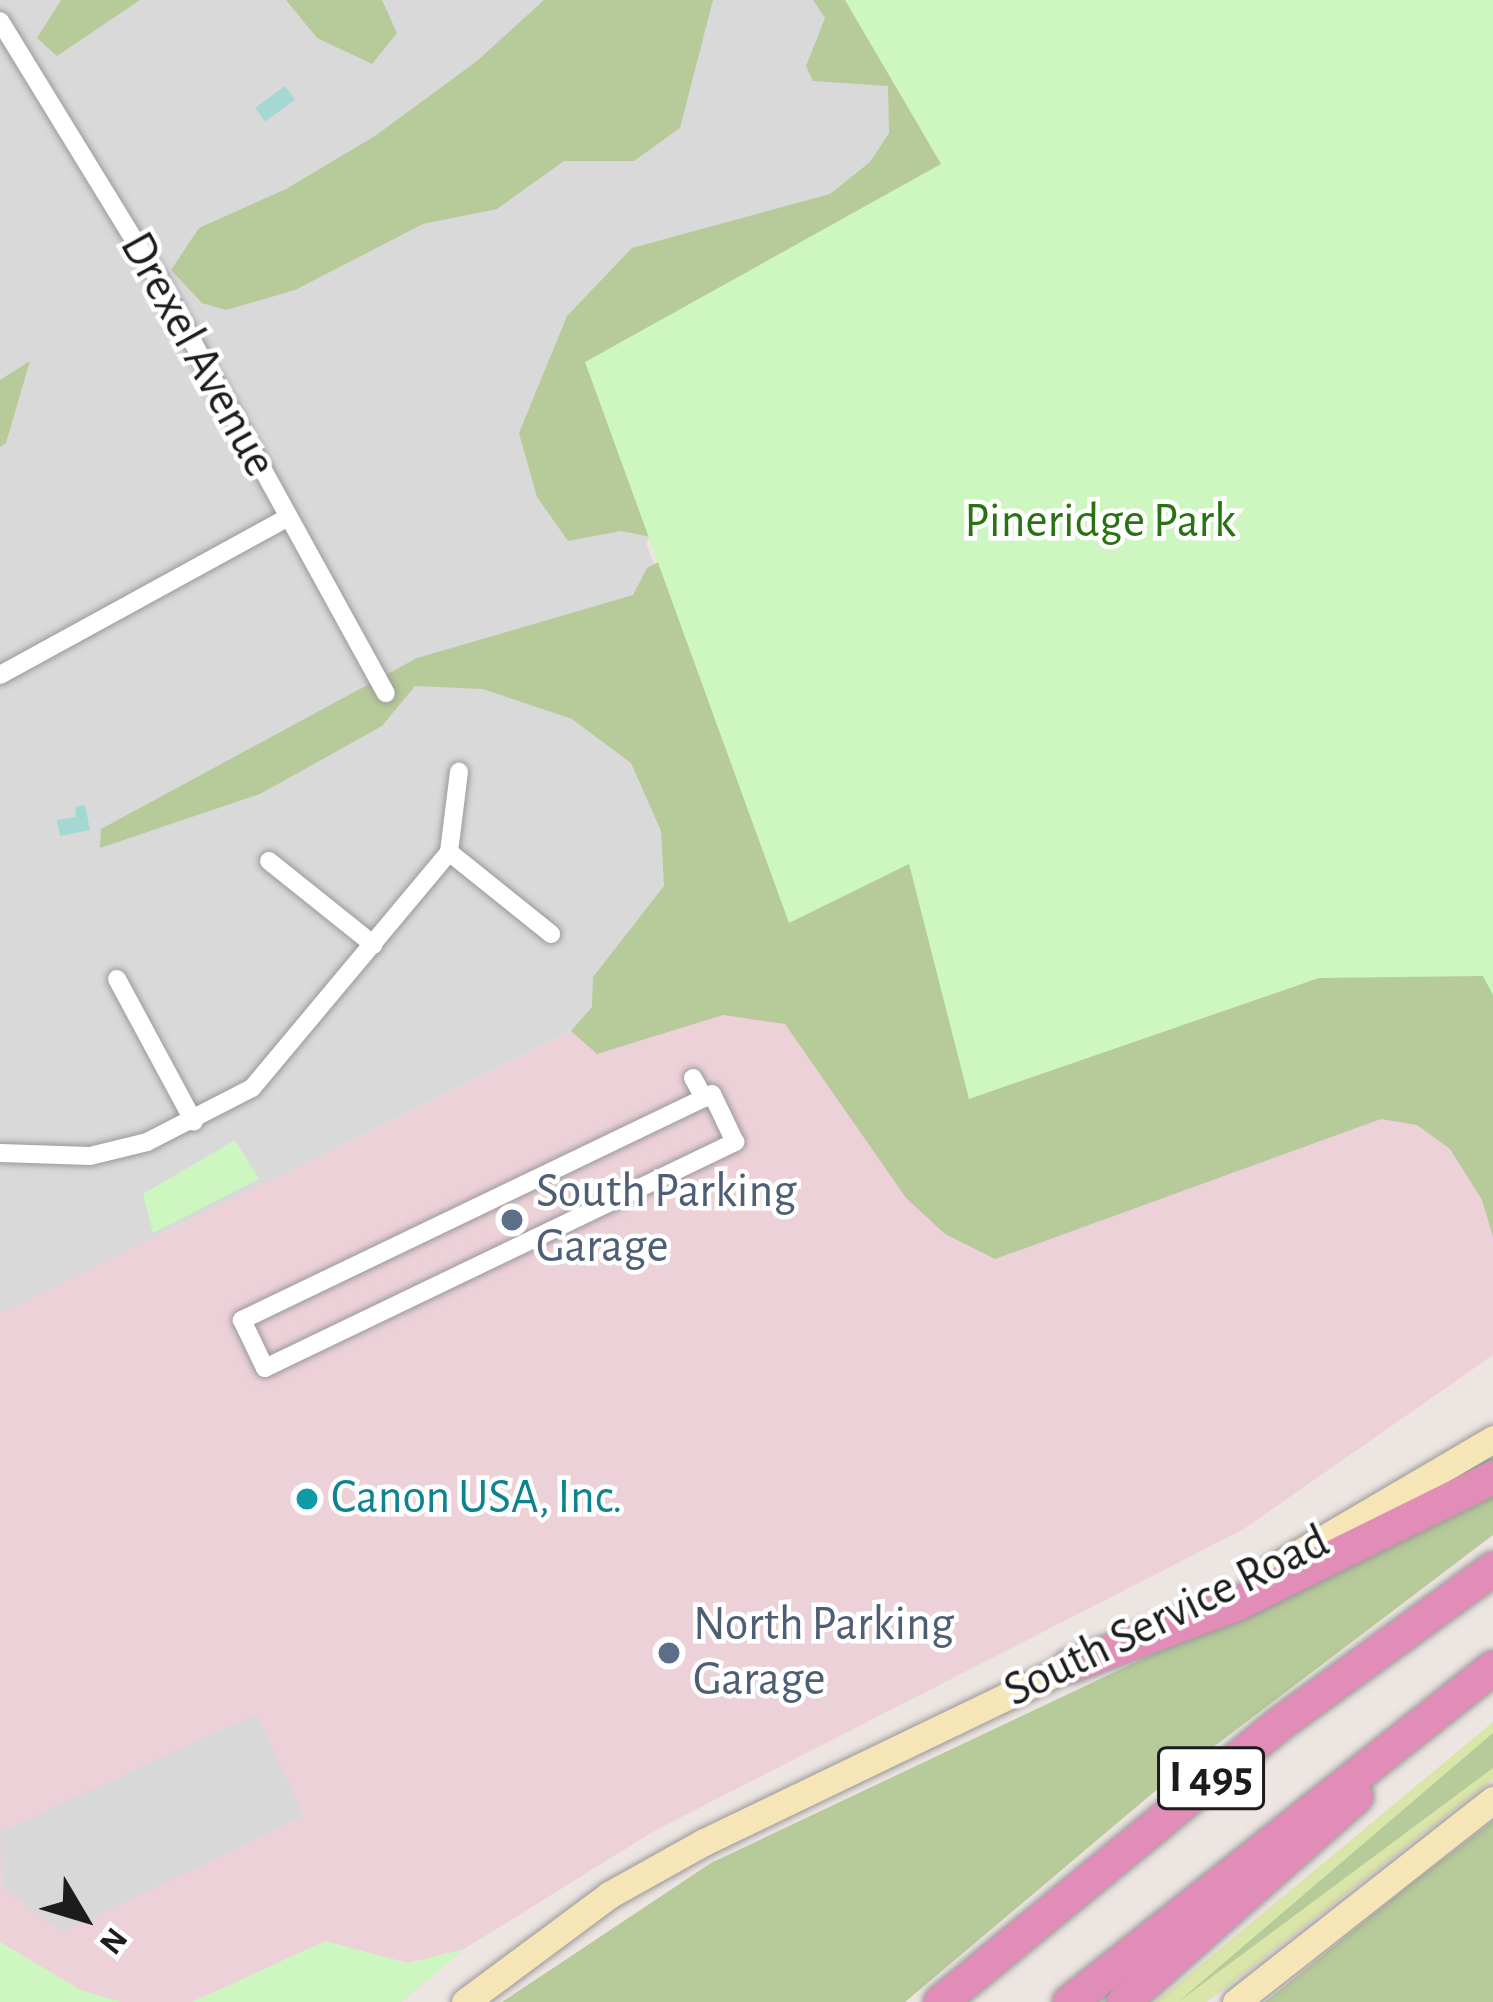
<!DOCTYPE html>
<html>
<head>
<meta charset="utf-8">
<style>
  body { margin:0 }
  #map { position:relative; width:1493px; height:2002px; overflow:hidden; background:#ede5e2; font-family:"Alegreya Sans",sans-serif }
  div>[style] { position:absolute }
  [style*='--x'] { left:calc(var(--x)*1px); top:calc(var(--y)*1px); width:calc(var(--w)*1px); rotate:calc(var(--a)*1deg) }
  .residential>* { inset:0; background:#dad9d9 }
  .commercial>* { inset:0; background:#edd1d9 }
  .grass>* { inset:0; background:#dae5aa }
  .forest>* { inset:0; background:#b7ca99 }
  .park>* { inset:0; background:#cdf6c0 }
  .parking>* { inset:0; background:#d8d8d8 }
  .water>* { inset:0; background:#a4d8d3; transform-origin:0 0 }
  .roads { filter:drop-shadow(0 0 3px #999) drop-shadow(0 0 3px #999) }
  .street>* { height:18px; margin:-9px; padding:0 9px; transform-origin:9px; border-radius:9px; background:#fff }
  .secondary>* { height:27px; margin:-13.5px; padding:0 13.5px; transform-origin:13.5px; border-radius:13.5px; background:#f5e5b7 }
  .highway>* { height:33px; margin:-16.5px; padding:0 16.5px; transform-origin:16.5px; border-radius:16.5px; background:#e18db7 }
  .dots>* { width:33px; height:33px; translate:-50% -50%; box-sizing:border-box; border:6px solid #fff; border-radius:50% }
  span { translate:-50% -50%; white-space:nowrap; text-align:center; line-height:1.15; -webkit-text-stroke:9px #fff; paint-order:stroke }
  .shield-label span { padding:3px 9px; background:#fff; border:3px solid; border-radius:9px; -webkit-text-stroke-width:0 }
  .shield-label { font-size:45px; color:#1c1c1c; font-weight:700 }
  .street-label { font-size:48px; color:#1c1c1c }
  .park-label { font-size:48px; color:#287211 }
  .service-label { font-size:48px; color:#4e5e75 }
  .left { translate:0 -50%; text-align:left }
  .culture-label { font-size:48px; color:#0d838f }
  .north { position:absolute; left:24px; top:1858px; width:120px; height:120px; -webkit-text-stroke:9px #fff; paint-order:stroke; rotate:128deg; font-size:33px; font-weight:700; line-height:48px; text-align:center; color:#1c1c1c }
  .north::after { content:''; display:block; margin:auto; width:42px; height:54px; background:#1c1c1c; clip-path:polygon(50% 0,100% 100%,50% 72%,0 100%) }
</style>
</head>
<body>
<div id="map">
  <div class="residential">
    <div style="clip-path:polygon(0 0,845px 0,942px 164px,646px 543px,789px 923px,0 1314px)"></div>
  </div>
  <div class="commercial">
    <div style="clip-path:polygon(909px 864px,1493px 995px,1493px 1355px,1244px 1529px,656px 1830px,464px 1949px,401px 2002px,0 2002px,0 1314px)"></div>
  </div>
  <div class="grass">
    <div style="clip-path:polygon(1493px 1722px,1493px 1779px,1207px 2002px,1156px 2002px)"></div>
  </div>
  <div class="forest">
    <div style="clip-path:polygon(61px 0,140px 0,57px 56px,37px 38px)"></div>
    <div style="clip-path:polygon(286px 0,382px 0,397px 33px,372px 64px,317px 38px)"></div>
    <div style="clip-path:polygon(544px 0,713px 0,680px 128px,634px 161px,564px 161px,497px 209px,423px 224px,295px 290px,226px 310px,202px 303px,171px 270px,199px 228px,286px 189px,375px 136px,477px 61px)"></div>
    <div style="clip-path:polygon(813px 0,1416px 0,1493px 15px,1493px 1237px,1482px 1200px,1450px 1149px,1417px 1125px,1381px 1119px,995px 1259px,945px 1234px,906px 1198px,785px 1024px,723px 1015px,597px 1054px,571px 1031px,592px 1007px,593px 977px,664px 886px,661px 831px,631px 763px,572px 719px,483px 689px,415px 686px,382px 726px,260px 794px,100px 848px,101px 829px,417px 658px,633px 595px,647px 568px,691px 545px,621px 531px,568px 541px,537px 497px,519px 433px,567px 316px,632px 248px,830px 194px,870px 162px,889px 133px,888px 86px,813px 81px,806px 66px,825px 18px)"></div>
    <div style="clip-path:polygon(30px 361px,6px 443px,0 447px,0 380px)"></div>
    <div style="clip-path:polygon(1493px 1493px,1493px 1535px,1154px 1792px,905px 2002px,502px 2002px,711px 1863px)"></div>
    <div style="clip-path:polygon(1493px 1733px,1493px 1768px,1178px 2002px)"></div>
    <div style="clip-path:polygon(1493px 1821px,1493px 2002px,1265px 2002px,1407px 1887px)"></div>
  </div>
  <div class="park">
    <div style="clip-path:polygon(845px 0,1493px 0,1493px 995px,1483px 976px,1319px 978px,969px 1099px,909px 864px,789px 923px,585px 362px,941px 164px)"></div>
    <div style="clip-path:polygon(235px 1140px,259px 1179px,153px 1233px,143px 1194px)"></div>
    <div style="clip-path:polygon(325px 1941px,408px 1963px,464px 1949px,401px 2002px,192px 2002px)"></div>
    <div style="clip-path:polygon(0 1942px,81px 1990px,121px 2002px,0 2002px)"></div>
  </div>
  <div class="parking">
    <div style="clip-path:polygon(256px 1714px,304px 1816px,62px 1932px,2px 1886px,0 1832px)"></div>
  </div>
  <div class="water">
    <div style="left:285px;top:86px;width:17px;height:37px;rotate:54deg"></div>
    <div style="clip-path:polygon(85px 805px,90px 830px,60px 836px,57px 820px,76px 817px,75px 807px)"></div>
  </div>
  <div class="roads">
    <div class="street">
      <div style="--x:0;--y:21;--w:300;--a:58.5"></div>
      <div style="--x:157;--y:277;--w:475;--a:61.2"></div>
      <div style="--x:0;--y:675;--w:327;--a:-28.7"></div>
      <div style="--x:449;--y:852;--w:131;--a:38.8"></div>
      <div style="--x:269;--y:861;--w:134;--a:38.7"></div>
      <div style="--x:117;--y:979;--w:162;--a:61.7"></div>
      <div style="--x:693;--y:1078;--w:23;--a:61"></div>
      <div style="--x:704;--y:1098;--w:513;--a:154.33"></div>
      <div style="--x:242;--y:1320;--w:53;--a:64.4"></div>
      <div style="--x:265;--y:1368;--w:522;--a:-25.68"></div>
      <div style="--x:735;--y:1142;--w:53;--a:-115.6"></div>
      <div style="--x:712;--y:1094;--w:9;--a:153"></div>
      <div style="--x:0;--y:1153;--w:90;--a:1.9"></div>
      <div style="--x:90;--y:1156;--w:59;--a:-13.8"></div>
      <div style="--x:147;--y:1142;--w:118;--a:-27.2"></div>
      <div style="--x:252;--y:1088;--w:307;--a:-50.1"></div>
      <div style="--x:449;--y:852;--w:81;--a:-82.9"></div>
    </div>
    <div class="secondary">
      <div style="--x:1270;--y:1570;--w:259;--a:-30.4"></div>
      <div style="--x:465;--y:2002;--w:179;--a:-36.6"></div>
      <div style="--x:609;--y:1895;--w:109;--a:-29.2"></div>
      <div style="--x:704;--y:1842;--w:422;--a:-25.7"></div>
      <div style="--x:1236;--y:2002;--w:327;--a:-38.2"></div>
    </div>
    <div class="highway">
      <div style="--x:1069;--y:1666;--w:180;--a:-20.4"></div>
      <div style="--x:1238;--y:1603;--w:284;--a:-26.3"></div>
      <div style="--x:940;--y:2002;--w:436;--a:-39.4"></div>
      <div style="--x:1277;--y:1725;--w:267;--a:-36"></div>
      <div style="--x:1069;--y:2002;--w:540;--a:-38.31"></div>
      <div style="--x:1123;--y:2002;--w:311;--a:-41.5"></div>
    </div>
  </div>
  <div class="dots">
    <div style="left:512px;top:1220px;background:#5c6f8a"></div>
    <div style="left:307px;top:1499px;background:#0f9aa8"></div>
    <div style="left:669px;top:1653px;background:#5c6f8a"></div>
  </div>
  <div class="shield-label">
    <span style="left:1211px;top:1778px">I 495</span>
  </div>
  <div class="street-label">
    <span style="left:197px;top:355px;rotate:61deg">Drexel Avenue</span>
    <span style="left:1167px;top:1617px;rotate:-26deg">South Service Road</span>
  </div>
  <div class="park-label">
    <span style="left:1100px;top:523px">Pineridge Park</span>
  </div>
  <div class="service-label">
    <span class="left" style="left:536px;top:1220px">South Parking<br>Garage</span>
    <span class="left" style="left:693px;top:1653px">North Parking<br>Garage</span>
  </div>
  <div class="culture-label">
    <span class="left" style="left:331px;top:1499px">Canon USA, Inc.</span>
  </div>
  <div class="north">N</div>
</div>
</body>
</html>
